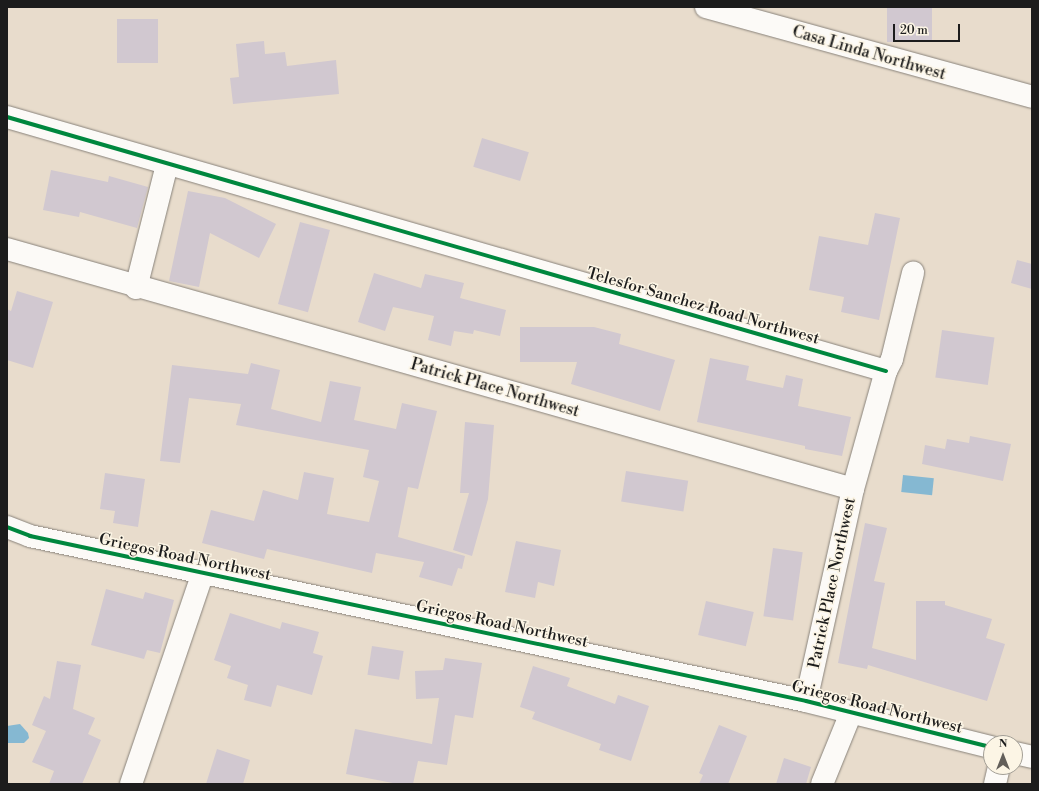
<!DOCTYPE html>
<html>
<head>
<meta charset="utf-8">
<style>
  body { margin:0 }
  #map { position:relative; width:1039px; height:791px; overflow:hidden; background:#e8dccc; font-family:"Libre Bodoni",serif }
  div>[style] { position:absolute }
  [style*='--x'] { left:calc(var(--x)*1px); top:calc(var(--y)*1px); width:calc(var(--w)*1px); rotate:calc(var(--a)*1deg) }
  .water>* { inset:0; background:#85b8d2; transform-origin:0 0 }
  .building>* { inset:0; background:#d1c8d0; transform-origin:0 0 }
  .roads { filter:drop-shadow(0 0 1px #88827a) drop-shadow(0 0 1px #88827a) }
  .minor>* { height:22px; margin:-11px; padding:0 11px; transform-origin:11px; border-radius:11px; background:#fcfaf7 }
  .secondary>* { height:22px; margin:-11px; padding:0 11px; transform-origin:11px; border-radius:11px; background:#fcfaf7 }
  .cycleway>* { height:4px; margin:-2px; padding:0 2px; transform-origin:2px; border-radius:2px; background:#00873e }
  span { translate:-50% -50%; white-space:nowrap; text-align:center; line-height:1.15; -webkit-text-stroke:3px #fcf5e5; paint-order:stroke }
  .street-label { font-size:16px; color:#1c1c1c }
  .frame { position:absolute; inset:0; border:8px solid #1c1c1c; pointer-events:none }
  .north { position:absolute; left:983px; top:735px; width:40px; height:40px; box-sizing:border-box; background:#fcf5e5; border:1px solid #a29e95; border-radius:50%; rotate:0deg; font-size:11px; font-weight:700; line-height:16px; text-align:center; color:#1c1c1c }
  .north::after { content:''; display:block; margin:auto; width:14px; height:18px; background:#635f5a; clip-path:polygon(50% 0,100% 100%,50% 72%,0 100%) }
  .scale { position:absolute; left:893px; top:24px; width:67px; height:18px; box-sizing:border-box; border:2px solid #1c1c1c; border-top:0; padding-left:5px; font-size:12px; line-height:14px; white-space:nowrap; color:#1c1c1c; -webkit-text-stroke:3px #fcf5e5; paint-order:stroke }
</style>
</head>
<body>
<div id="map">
  <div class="water">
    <div style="left:903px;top:475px;width:31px;height:17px;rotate:6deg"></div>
    <div style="clip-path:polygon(20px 724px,28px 733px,29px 738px,24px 743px,7px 743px,7px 726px)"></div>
  </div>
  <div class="building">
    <div style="left:887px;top:7px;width:45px;height:35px"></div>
    <div style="left:117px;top:19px;width:41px;height:44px"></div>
    <div style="clip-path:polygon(264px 41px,265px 54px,285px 52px,287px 66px,336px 60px,339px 94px,233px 104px,230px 78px,239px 77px,236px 44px)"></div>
    <div style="left:482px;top:138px;width:49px;height:30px;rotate:17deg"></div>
    <div style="clip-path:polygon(51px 170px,108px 182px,109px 176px,148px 187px,137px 228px,80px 212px,79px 217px,43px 210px)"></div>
    <div style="clip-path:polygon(188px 191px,225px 198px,276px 224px,259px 258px,210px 233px,199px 287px,169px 281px)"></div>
    <div style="clip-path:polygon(875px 213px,900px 218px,879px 320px,841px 312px,844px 297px,809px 290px,819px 236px,868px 245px)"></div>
    <div style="left:300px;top:222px;width:31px;height:85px;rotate:15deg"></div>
    <div style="clip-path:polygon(1017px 260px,1032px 264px,1032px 289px,1011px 283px)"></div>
    <div style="clip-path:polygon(374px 273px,421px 288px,425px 274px,464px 283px,460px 298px,506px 310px,500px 336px,474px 330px,473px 334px,454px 331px,451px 346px,428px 340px,434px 316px,393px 307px,385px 331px,358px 322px)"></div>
    <div style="clip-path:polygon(17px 291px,53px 302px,33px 368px,7px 360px,7px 309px,11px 311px)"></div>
    <div style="clip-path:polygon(520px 327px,594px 327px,621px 334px,619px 344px,675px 360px,660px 411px,571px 384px,577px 362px,520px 362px)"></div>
    <div style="left:942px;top:330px;width:53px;height:48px;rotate:8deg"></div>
    <div style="clip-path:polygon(710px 358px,749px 366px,746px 380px,783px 388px,786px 375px,803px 379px,798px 406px,851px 417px,842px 456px,805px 449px,805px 446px,697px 422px)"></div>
    <div style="clip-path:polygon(251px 363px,280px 370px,271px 409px,321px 422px,330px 381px,361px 387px,354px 420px,396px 429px,402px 403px,437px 411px,418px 489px,408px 487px,398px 537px,465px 556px,462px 569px,458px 568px,452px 586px,419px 577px,424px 562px,376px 553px,372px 573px,267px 549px,264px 559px,202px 543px,211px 510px,254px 521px,263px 490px,298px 500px,304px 472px,334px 478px,327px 514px,369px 522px,379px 481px,363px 477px,369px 450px,236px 425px,241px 404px,189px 398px,180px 463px,160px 461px,172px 365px,248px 374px)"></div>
    <div style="clip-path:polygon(465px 422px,494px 425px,488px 499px,472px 556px,453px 550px,469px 493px,460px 493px)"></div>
    <div style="clip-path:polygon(970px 436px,1011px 444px,1003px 481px,922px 464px,925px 445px,945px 449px,947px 439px,969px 443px)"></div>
    <div style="left:626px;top:471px;width:63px;height:31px;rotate:9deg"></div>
    <div style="clip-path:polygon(105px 473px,145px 479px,138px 527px,113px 523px,115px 511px,100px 509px)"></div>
    <div style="clip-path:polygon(865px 523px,887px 528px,874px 581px,885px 583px,872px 648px,916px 660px,916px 601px,945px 601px,945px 605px,992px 619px,986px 638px,1005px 644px,987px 701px,868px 665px,867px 669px,838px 663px)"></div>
    <div style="clip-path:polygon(516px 541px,561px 550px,554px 586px,538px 582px,535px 598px,505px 592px)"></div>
    <div style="left:773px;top:548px;width:30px;height:69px;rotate:8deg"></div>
    <div style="clip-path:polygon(106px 589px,143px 599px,145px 592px,174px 600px,160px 653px,147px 650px,144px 659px,91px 645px)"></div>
    <div style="left:706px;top:601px;width:49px;height:35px;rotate:13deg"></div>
    <div style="clip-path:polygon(230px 613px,280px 629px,282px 622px,319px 632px,313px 653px,323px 656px,312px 695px,277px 685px,271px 707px,244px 700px,248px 685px,227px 678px,231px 666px,214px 660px)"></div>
    <div style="left:372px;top:646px;width:32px;height:29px;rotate:9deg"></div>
    <div style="clip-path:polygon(445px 658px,482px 663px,473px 718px,455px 715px,447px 765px,418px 761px,413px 784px,398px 784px,346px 774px,355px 729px,432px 744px,439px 698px,416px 699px,415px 671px,443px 670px)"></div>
    <div style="clip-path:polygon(57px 661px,81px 665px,73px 709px,95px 718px,88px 734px,101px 740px,82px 784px,49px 784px,54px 771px,32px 762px,46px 731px,32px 725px,44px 696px,50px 699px)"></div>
    <div style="clip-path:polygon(533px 666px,570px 678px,567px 686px,615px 704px,618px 695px,649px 706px,631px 761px,599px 750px,601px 744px,532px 719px,535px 712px,520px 707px)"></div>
    <div style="clip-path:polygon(719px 725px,747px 736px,728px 784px,699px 784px,703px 775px,699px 773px)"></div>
    <div style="clip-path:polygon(217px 749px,250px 760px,243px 784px,206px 784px)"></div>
    <div style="clip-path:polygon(784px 758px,811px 767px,806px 784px,776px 784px)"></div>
  </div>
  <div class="roads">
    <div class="minor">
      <div style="--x:706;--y:7;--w:338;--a:15.4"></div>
      <div style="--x:7;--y:117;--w:915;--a:16.12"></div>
      <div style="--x:7;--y:249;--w:879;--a:15.84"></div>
      <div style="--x:136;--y:288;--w:127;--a:-75.9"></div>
      <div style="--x:806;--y:701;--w:217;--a:-77.5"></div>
      <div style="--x:853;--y:489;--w:123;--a:-74.4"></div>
      <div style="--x:886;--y:371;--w:13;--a:-63"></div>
      <div style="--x:892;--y:359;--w:89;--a:-76.3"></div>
      <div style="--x:131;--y:784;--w:223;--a:-71.2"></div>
      <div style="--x:822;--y:784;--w:77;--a:-67.8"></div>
      <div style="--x:995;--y:784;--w:17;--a:-77"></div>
    </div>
    <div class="secondary">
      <div style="--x:7;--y:527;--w:25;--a:21"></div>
      <div style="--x:30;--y:536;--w:793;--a:12"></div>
      <div style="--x:806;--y:701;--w:191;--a:14"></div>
      <div style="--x:1015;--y:753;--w:17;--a:13"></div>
    </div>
  </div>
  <div class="cycleway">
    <div style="--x:7;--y:117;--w:915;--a:16.12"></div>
    <div style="--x:7;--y:527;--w:25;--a:21"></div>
    <div style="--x:30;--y:536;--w:793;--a:12"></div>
    <div style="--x:806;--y:701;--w:191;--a:14"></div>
  </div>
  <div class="street-label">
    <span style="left:869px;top:53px;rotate:16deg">Casa Linda Northwest</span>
    <span style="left:703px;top:306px;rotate:16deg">Telesfor Sanchez Road Northwest</span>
    <span style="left:495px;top:388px;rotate:16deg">Patrick Place Northwest</span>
    <span style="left:185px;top:557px;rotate:12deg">Griegos Road Northwest</span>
    <span style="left:832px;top:583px;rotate:-78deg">Patrick Place Northwest</span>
    <span style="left:502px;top:624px;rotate:12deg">Griegos Road Northwest</span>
    <span style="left:877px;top:707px;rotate:14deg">Griegos Road Northwest</span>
  </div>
  <div class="frame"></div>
  <div class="north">N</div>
  <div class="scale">20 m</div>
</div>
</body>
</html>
